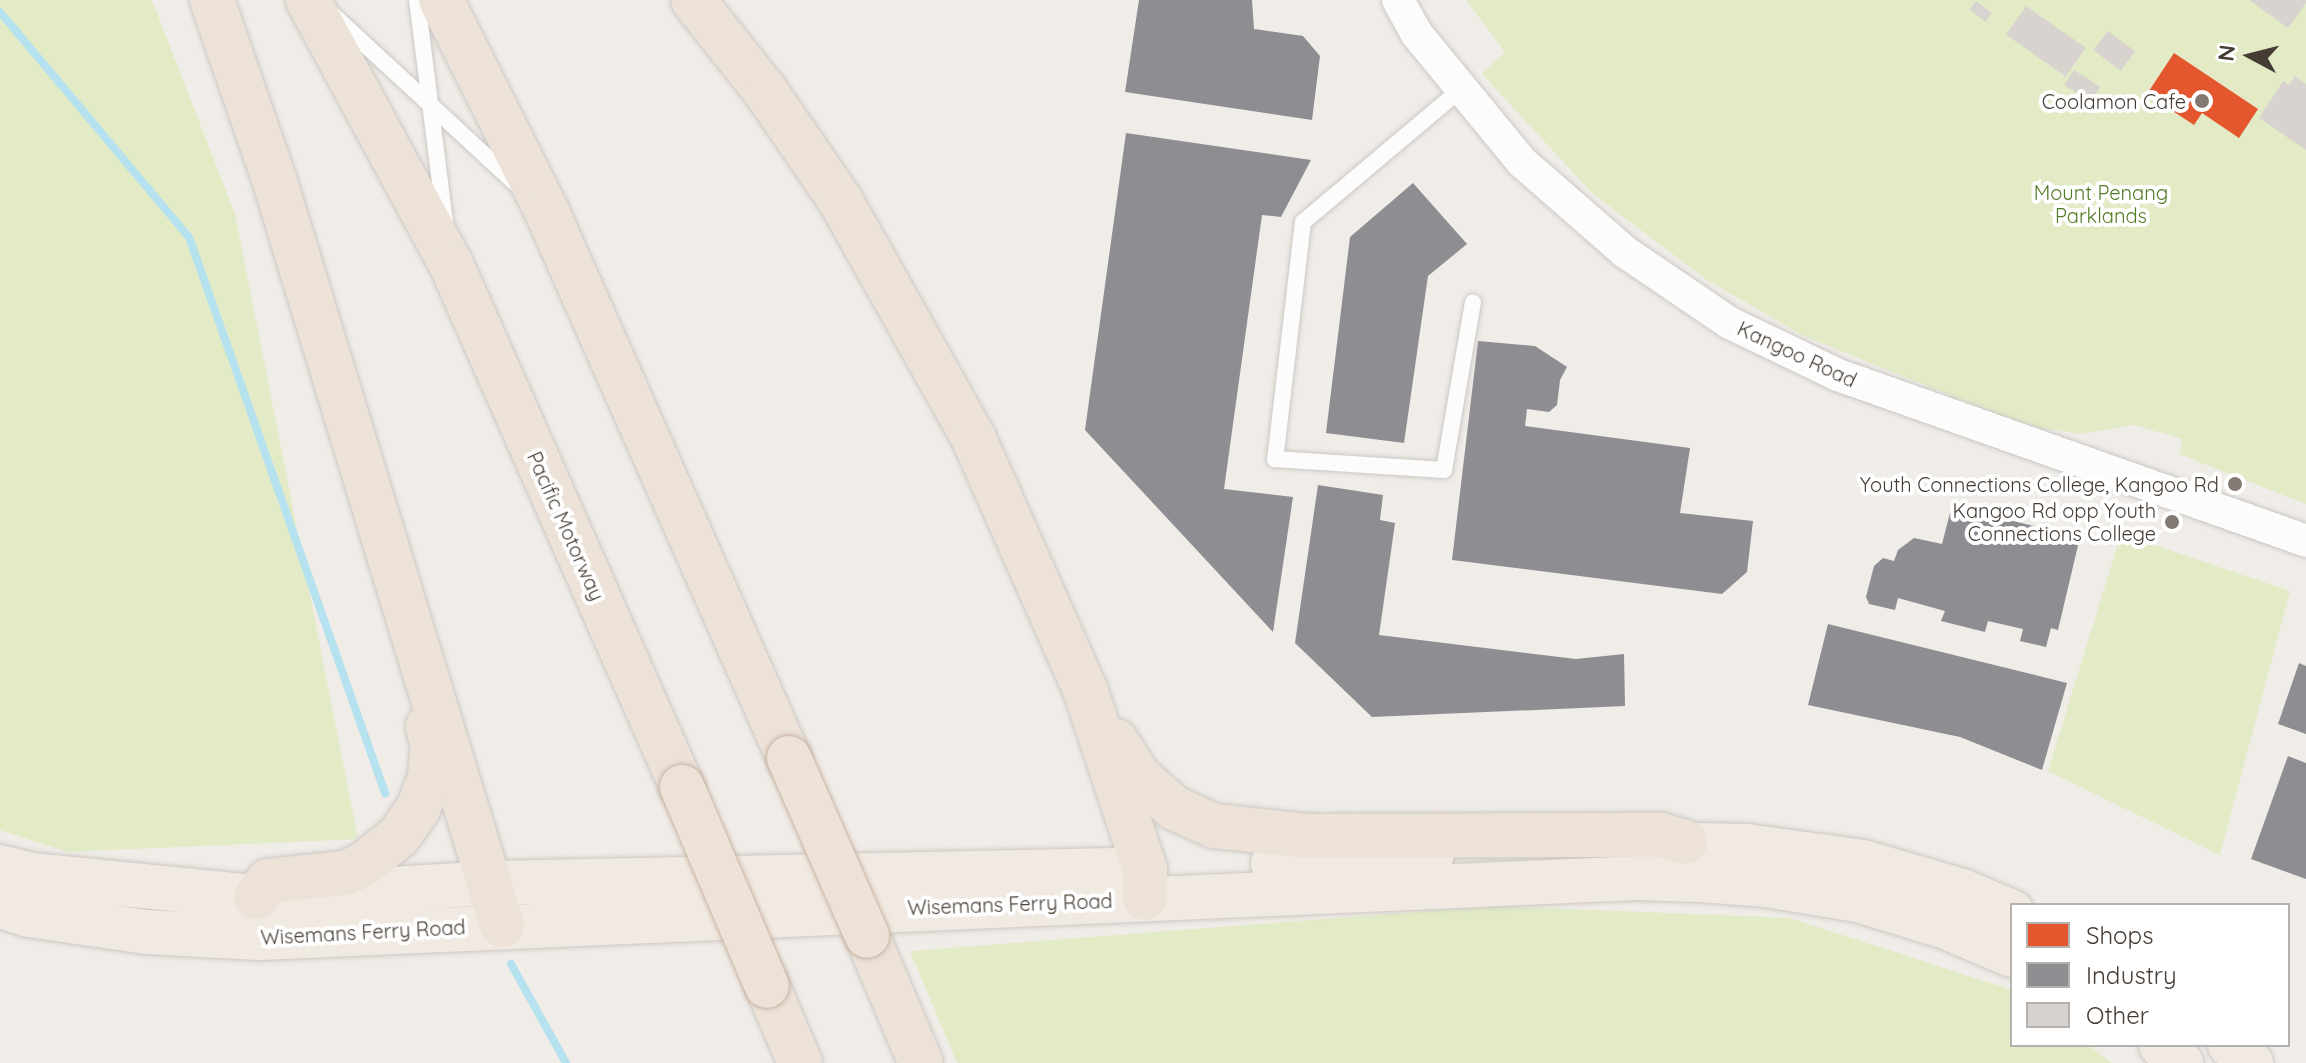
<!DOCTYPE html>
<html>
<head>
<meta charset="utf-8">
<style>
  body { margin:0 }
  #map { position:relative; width:2306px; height:1063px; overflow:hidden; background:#f0ece8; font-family:Quicksand,sans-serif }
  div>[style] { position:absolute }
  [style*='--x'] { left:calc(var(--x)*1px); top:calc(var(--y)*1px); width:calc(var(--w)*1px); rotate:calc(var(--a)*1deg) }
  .green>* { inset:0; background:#e2ebc6 }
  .shops>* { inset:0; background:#e4572e }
  .industry>* { inset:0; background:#8d8d92 }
  .stream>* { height:8px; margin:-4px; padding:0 4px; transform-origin:4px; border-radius:4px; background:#b6e2f0 }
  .building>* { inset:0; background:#d8d3cf; transform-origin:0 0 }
  .roads { filter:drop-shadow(0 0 2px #ccc8c4) drop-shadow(0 0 2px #ccc8c4) }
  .lane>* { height:16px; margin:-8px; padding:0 8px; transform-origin:8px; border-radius:8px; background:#fdfcfc }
  .street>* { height:32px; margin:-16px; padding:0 16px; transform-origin:16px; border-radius:16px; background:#fdfcfc }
  .primary>* { height:44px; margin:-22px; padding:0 22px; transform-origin:22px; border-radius:22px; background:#f1eae2 }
  .highway>* { height:44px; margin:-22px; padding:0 22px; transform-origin:22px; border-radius:22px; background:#ece2d8 }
  .bridges { filter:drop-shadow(0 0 2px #c9b4a2) drop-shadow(0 0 2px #c9b4a2) }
  .highway-bridge>* { height:44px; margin:-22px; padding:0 22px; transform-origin:22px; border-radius:22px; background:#ece2d8 }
  .dots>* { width:22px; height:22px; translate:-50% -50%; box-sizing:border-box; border:4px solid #fff; border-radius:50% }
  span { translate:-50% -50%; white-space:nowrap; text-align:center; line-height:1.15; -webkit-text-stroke:8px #fff; paint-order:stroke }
  .poi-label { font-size:20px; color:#463c34 }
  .right { translate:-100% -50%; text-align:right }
  .park-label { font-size:20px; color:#537a25 }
  .street-label { font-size:20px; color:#463c34 }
  .legend { position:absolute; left:2010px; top:903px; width:280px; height:144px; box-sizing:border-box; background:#fff; border:2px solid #b5b1ae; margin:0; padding:10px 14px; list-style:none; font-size:24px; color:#463c34 }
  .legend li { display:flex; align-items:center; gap:16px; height:40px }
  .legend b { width:40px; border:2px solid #b5b1ae }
  .north { position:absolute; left:2210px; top:16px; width:80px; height:80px; -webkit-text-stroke:6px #fff; paint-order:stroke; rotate:277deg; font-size:22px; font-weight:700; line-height:32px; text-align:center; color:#463c34 }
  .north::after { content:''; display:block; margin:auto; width:28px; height:36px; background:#463c34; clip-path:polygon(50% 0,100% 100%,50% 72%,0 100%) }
</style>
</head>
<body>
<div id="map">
  <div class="green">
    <div style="clip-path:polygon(0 0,152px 0,235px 214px,358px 839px,67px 852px,0 830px)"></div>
    <div style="clip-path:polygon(1466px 0,2306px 0,2306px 504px,2179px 454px,2182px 439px,2135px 425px,2080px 434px,2037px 427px,1974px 405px,1802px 335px,1707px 280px,1593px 194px,1482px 74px,1505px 52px)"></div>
    <div style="clip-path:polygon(2121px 534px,2290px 591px,2220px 855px,2048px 771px)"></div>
    <div style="clip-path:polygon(1494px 906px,1790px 918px,2012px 990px,2012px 1045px,2089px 1045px,2111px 1063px,957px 1063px,910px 951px)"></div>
  </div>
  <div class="shops">
    <div style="clip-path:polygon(2174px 53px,2258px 109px,2239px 138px,2202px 113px,2194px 125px,2147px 94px)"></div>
  </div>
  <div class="industry">
    <div style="clip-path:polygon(1139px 0,1252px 0,1254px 29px,1303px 36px,1320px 56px,1312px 120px,1125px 92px)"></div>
    <div style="clip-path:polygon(1126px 133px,1311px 160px,1281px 217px,1262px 215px,1224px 489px,1293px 497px,1273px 632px,1085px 430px)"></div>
    <div style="clip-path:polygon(1413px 183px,1467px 244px,1428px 276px,1404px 443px,1326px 433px,1350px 237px)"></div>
    <div style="clip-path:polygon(1478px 341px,1535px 346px,1567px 367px,1560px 380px,1557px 405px,1549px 412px,1527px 409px,1525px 426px,1690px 448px,1680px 513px,1753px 521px,1747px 572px,1722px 594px,1452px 560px)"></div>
    <div style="clip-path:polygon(1318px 485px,1383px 495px,1380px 520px,1395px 523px,1379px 635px,1576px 659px,1624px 654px,1625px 706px,1372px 717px,1295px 643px)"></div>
    <div style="clip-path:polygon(1958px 508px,2080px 537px,2058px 630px,2051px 628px,2046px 647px,2020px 641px,2023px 629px,1988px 621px,1985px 632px,1941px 621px,1945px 611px,1898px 598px,1895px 610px,1869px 604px,1866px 597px,1874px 566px,1883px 558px,1894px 561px,1898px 550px,1914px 538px,1942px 544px,1950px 513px)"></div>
    <div style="clip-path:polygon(1828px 624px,2067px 683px,2042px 770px,1960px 737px,1808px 705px)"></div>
    <div style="clip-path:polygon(2299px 663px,2306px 666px,2306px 734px,2278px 724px)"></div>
    <div style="clip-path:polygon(2288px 756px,2306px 763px,2306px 879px,2251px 859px)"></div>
  </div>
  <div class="stream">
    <div style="--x:0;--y:12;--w:294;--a:50"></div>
    <div style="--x:189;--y:237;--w:590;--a:70.58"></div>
    <div style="--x:511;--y:964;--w:113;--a:60.9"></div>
  </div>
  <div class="building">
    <div style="clip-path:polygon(2249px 0,2306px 0,2306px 3px,2288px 28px)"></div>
    <div style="left:1976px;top:1px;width:20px;height:11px;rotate:37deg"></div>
    <div style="left:2026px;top:6px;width:73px;height:35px;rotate:35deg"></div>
    <div style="left:2108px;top:31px;width:34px;height:24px;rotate:37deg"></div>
    <div style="left:2074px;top:70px;width:31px;height:18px;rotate:33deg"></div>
    <div style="clip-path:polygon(2295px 76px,2306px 84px,2306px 150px,2259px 118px,2283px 81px,2289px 85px)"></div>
  </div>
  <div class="roads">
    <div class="lane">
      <div style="--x:417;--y:0;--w:223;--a:82.8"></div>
      <div style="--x:333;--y:15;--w:249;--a:42.7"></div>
      <div style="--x:1460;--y:90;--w:205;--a:139.9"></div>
      <div style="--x:1303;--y:222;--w:239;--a:96.7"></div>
      <div style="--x:1275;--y:459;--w:169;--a:3.7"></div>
      <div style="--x:1444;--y:470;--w:170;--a:-80.2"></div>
    </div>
    <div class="street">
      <div style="--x:1398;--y:0;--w:38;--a:61"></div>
      <div style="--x:1416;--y:33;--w:167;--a:50.6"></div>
      <div style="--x:1522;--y:162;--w:137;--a:41.1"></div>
      <div style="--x:1625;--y:252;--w:127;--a:34.1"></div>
      <div style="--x:1730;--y:323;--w:120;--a:25.7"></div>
      <div style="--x:1838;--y:375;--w:497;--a:19.5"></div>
    </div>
    <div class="primary">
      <div style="--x:1648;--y:844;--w:99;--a:1.2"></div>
      <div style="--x:1747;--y:846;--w:117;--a:7.9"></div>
      <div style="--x:1863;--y:862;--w:103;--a:16.3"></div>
      <div style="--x:1962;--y:891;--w:54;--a:22.8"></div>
      <div style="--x:1273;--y:863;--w:159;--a:-2.9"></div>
      <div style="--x:0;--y:867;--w:32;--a:14"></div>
      <div style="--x:31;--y:875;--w:226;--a:5.6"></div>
      <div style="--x:256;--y:897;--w:235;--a:-3.4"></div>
      <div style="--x:491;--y:883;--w:625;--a:-1.19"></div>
      <div style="--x:0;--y:906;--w:30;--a:17"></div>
      <div style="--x:29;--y:915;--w:119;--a:8.2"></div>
      <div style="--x:147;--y:932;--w:112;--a:3.1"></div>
      <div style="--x:259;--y:938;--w:1378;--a:-2.49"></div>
      <div style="--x:1636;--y:878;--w:66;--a:1.7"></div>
      <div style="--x:1702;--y:880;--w:65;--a:4.4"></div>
      <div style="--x:1767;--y:885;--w:92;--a:9.4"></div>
      <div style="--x:1858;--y:900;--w:92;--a:17.1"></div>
      <div style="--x:1946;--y:927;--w:72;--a:23"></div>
      <div style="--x:2161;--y:1045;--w:27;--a:42"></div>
      <div style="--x:2230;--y:1045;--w:28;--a:41"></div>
    </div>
    <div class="highway">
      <div style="--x:212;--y:0;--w:193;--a:70.9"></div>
      <div style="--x:275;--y:182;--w:777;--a:73.01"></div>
      <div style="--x:308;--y:0;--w:300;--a:61.6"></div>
      <div style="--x:451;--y:264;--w:572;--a:66.17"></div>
      <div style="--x:441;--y:0;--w:237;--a:63.4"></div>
      <div style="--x:547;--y:212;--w:597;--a:66.1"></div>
      <div style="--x:693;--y:0;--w:117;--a:51.6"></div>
      <div style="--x:766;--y:92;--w:131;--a:55.6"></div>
      <div style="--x:840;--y:200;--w:274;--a:60.7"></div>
      <div style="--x:974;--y:439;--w:274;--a:66.1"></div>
      <div style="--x:1085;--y:689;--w:190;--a:71.6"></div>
      <div style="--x:1145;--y:869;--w:29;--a:90"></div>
      <div style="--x:1116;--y:741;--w:41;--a:57.8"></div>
      <div style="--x:1138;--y:776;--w:48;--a:41.6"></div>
      <div style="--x:1174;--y:808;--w:44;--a:24.2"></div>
      <div style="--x:1214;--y:826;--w:96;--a:6"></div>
      <div style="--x:1309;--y:836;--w:352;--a:-0.2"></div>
      <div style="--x:1661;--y:835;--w:25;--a:16"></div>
      <div style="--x:256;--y:897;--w:20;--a:-53"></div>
      <div style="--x:268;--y:881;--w:78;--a:-5.9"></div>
      <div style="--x:346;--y:873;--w:20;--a:-27"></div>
      <div style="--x:364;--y:864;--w:45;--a:-38.7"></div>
      <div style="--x:399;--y:836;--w:33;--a:-55"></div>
      <div style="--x:418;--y:809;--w:34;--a:-69"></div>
      <div style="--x:430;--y:777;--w:32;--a:-85"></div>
      <div style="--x:433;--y:745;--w:19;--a:-106"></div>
      <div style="--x:867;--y:936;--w:138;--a:67"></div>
      <div style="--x:767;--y:986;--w:84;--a:66.8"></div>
    </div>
  </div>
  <div class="bridges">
    <div class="highway-bridge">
      <div style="--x:789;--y:758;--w:194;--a:66.3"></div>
      <div style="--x:682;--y:787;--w:216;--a:66.9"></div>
    </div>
  </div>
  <div class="dots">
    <div style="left:2202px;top:101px;background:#827a73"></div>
    <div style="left:2235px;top:484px;background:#827a73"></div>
    <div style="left:2172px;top:522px;background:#827a73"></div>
  </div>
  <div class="poi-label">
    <span class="right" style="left:2186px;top:101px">Coolamon Cafe</span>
    <span class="right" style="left:2219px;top:484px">Youth Connections College, Kangoo Rd</span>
    <span class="right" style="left:2156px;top:522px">Kangoo Rd opp Youth<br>Connections College</span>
  </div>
  <div class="park-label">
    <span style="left:2101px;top:204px">Mount Penang<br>Parklands</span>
  </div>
  <div class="street-label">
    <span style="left:1797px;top:354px;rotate:25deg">Kangoo Road</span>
    <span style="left:566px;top:526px;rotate:66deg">Pacific Motorway</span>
    <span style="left:1010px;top:904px;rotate:-2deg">Wisemans Ferry Road</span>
    <span style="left:363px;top:932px;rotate:-3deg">Wisemans Ferry Road</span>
  </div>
  <ul class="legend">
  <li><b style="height:22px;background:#e4572e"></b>Shops</li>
  <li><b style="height:22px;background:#8d8d92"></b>Industry</li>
  <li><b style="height:22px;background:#d8d3cf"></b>Other</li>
  </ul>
  <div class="north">N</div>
</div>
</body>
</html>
